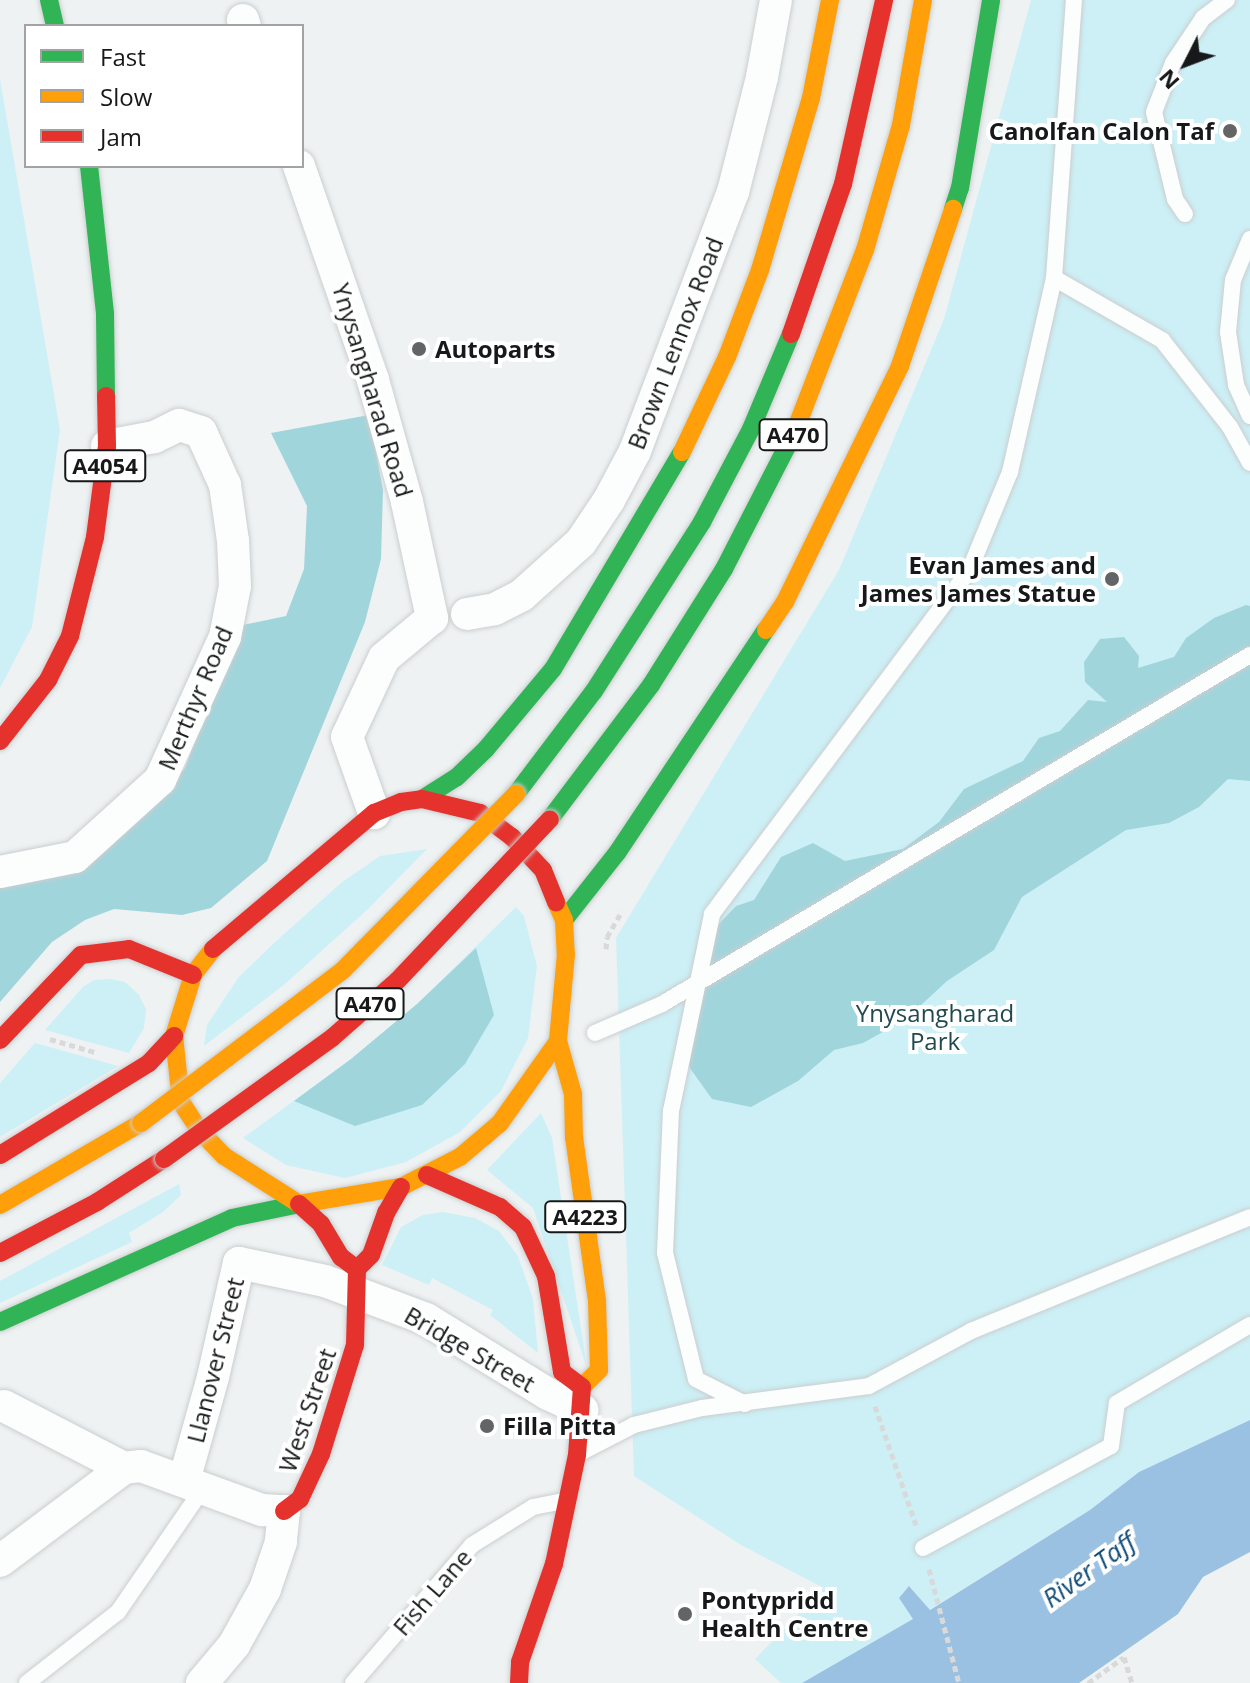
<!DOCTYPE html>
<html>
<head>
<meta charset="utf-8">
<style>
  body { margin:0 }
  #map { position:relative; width:1250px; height:1683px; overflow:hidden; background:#eef2f3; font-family:"Open Sans",sans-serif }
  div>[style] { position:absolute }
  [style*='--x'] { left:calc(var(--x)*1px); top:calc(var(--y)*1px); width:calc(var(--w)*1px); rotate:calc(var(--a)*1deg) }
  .green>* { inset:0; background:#ccf0f6 }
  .forest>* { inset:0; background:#a1d5dc }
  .water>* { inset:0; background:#9bc1e2 }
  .path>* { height:5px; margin-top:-2.5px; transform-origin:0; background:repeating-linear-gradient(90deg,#d9d9da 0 6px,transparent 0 10px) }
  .roads { filter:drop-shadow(0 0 2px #cbcecf) drop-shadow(0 0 2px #cbcecf) }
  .lane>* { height:16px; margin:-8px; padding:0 8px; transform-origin:8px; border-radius:8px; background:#fcfdfd }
  .street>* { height:32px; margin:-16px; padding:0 16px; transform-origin:16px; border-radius:16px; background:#fcfdfd }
  .fast>* { height:18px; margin:-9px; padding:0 9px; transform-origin:9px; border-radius:9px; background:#30b455 }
  .slow>* { height:18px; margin:-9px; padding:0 9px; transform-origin:9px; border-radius:9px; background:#ff9f0a }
  .jam>* { height:18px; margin:-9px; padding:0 9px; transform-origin:9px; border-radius:9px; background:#e5322d }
  .bridges { filter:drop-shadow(0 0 2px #cbcecf) drop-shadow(0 0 2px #cbcecf) }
  .slow-bridge>* { height:18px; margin:-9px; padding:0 9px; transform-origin:9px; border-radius:9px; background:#ff9f0a }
  .jam-bridge>* { height:18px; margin:-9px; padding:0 9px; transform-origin:9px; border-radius:9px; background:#e5322d }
  .dots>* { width:22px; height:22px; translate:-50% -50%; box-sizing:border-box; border:4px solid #fff; border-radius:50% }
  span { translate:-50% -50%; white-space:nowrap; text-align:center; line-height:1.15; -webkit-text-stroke:8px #fff; paint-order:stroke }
  .shield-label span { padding:2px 6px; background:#fff; border:2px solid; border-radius:6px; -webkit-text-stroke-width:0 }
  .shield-label { font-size:22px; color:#161819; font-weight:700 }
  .poi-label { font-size:24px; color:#161819; font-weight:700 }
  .right { translate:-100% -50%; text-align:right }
  .left { translate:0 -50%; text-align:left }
  .street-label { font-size:24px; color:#161819 }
  .park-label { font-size:24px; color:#214a50 }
  .water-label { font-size:26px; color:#104c78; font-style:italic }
  .legend { position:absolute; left:24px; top:24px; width:280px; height:144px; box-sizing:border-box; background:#fff; border:2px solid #a2a3a3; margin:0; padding:10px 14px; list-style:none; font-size:24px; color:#161819 }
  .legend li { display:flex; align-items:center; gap:16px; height:40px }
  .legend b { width:40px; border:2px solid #a2a3a3 }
  .north { position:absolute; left:1146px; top:24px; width:80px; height:80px; -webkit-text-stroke:6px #fff; paint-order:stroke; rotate:228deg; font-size:22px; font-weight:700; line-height:32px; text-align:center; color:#161819 }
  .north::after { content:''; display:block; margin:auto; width:28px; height:36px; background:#161819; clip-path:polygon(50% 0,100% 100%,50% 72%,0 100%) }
</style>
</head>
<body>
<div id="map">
  <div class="green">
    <div style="clip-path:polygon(1031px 0,1250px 0,1250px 1420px,1139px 1472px,1090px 1510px,929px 1610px,910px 1586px,914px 1619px,802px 1683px,781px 1683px,755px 1659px,824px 1588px,741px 1545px,634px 1476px,616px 938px,839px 570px,944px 319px)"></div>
    <div style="clip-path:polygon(0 79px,60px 430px,32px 627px,0 688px)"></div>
    <div style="clip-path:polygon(427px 849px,369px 908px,285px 984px,204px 1046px,207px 1025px,238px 978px,274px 943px,341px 883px,380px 856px)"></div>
    <div style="clip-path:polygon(516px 907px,524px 916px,537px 966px,528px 1038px,501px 1091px,460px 1132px,406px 1162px,345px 1178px,286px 1165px,243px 1138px,351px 1059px,417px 1004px)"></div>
    <div style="clip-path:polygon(110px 979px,125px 982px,139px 995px,146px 1009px,144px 1028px,129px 1053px,45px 1030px,83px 987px,94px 980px)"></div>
    <div style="clip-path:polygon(35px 1043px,118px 1066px,0 1137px,0 1083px)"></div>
    <div style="clip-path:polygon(541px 1113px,552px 1138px,587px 1368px,533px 1208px,487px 1170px)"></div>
    <div style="clip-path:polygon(179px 1184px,181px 1195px,163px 1212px,129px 1233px,132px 1242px,0 1303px,0 1281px)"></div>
    <div style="clip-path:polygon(443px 1212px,475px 1218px,499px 1231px,518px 1256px,533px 1299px,538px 1353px,490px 1315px,493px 1310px,432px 1278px,429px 1285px,382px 1265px,401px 1227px,423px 1215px)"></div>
  </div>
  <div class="forest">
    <div style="clip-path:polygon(369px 415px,383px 490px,381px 559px,365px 622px,267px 861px,211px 908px,182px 915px,114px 909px,85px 920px,52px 942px,0 1002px,0 883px,146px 809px,185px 768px,238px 626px,286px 616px,304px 569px,307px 506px,271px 433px)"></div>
    <div style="clip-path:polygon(1246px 605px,1250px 606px,1250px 781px,1228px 779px,1199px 807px,1169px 823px,1126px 830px,1022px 897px,994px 950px,947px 981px,906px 1019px,863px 1043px,834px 1050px,798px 1081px,751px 1107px,712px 1099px,682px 1057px,696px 948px,736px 906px,754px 900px,781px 857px,813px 843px,845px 861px,903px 849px,939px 822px,964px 789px,1023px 761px,1039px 738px,1060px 731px,1088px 700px,1107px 702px,1085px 682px,1084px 662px,1100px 639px,1124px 637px,1139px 656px,1138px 668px,1174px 657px,1186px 638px,1214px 618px)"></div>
    <div style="clip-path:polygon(476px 948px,494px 1015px,465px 1064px,422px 1105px,355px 1126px,294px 1101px,351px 1059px,417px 1004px)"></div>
  </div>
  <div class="water">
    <div style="clip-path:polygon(1250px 1420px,1250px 1552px,1203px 1577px,1178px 1614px,1079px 1683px,802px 1683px,913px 1619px,899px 1598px,909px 1586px,930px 1610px,1090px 1510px,1139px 1472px)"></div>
  </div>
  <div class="path">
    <div style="--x:606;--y:949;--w:12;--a:-85"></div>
    <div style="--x:607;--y:937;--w:30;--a:-60"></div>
    <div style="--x:50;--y:1039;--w:47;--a:16.1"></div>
    <div style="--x:875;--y:1406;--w:126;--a:71"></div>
    <div style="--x:929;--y:1569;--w:118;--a:75.3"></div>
    <div style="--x:1088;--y:1683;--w:44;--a:-35.8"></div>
    <div style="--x:1124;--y:1657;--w:27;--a:73"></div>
  </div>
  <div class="roads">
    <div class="lane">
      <div style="--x:1185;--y:214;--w:18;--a:-124"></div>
      <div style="--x:1175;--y:199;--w:89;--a:-103.6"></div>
      <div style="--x:1154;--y:112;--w:53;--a:-68.8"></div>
      <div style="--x:1173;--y:63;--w:54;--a:-56.3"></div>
      <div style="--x:1203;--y:18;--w:30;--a:-37"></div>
      <div style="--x:1250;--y:239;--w:44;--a:112.5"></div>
      <div style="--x:1233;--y:280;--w:52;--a:95.5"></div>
      <div style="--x:1228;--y:332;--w:54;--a:81.4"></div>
      <div style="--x:1236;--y:385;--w:34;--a:66"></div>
      <div style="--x:1054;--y:278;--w:125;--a:29.9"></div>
      <div style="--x:1162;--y:340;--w:110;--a:52"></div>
      <div style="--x:1230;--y:427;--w:41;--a:60.9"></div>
      <div style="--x:595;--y:1033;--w:73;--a:-23.4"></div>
      <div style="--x:662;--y:1004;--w:684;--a:-30.69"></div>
      <div style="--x:745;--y:1404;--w:55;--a:-153"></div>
      <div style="--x:696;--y:1379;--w:130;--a:-103.8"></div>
      <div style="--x:665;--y:1253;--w:142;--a:-87.6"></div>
      <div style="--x:671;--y:1111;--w:201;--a:-78.2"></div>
      <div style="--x:712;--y:914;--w:431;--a:-53.2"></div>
      <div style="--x:970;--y:569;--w:105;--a:-67.6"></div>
      <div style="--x:1010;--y:472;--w:199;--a:-77.2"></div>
      <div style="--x:1054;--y:278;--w:279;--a:-85.9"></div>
      <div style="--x:582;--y:1452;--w:59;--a:-27.4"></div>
      <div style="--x:634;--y:1425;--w:70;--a:-14"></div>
      <div style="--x:702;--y:1408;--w:168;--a:-7.5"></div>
      <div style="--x:869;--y:1386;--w:116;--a:-28.3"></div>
      <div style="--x:971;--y:1331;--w:301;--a:-22.2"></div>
      <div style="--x:923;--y:1548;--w:214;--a:-28.5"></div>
      <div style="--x:1111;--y:1446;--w:43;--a:-82.1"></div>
      <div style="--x:1117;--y:1403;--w:154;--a:-30.4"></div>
      <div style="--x:27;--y:1683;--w:115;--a:-38"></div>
      <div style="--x:118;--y:1612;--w:152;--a:-55.5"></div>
      <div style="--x:353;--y:1683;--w:182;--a:-49.2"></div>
      <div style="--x:472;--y:1545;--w:72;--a:-31.9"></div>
      <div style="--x:533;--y:1507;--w:33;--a:-11"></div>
    </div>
    <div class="street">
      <div style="--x:243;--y:20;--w:6;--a:72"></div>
      <div style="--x:299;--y:166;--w:226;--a:70.9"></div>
      <div style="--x:373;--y:380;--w:127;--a:74.4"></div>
      <div style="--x:407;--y:502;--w:119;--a:77.8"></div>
      <div style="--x:432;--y:618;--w:62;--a:140.2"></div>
      <div style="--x:384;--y:658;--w:87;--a:115.1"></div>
      <div style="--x:347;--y:737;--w:81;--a:70.4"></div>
      <div style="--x:467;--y:614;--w:28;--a:-10"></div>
      <div style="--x:495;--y:609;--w:30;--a:-27"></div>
      <div style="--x:522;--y:595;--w:79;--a:-41.9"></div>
      <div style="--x:581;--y:542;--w:50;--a:-56.3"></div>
      <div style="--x:609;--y:500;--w:55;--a:-62"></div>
      <div style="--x:635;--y:451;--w:277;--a:-69.3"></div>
      <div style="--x:733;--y:192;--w:119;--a:-75.8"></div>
      <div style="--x:762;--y:77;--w:78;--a:-79.7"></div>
      <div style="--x:0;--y:872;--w:76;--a:-11.3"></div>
      <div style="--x:75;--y:857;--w:115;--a:-42.2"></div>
      <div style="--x:160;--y:780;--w:157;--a:-65.6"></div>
      <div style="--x:225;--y:637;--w:52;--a:-78.9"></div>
      <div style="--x:235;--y:586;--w:45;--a:-92.5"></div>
      <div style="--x:233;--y:541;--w:57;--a:-98.1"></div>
      <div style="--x:225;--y:485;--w:58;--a:-114.4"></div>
      <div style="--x:201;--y:432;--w:23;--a:-162"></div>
      <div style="--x:179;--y:425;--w:28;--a:154"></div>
      <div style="--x:154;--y:437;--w:48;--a:169.2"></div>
      <div style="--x:4;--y:1406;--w:135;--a:27.3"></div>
      <div style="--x:184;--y:1481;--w:108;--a:-74.4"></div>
      <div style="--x:213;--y:1377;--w:117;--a:-77.2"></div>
      <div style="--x:239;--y:1263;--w:88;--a:11.8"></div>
      <div style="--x:325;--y:1281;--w:108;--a:20.6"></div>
      <div style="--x:426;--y:1319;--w:143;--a:31.6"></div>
      <div style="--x:548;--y:1394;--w:38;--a:25"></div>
      <div style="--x:0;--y:1561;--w:155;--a:-36.9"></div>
      <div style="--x:124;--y:1468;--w:17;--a:-7"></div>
      <div style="--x:141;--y:1466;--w:129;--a:20"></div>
      <div style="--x:262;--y:1510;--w:22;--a:3"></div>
      <div style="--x:284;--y:1511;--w:31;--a:96"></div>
      <div style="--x:281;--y:1542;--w:50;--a:108.8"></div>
      <div style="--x:265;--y:1589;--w:64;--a:119"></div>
      <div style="--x:234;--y:1645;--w:50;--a:130.1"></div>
    </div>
    <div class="fast">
      <div style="--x:49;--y:0;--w:27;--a:77"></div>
      <div style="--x:89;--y:166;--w:149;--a:83.8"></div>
      <div style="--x:105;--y:314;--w:82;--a:89.3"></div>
      <div style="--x:953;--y:209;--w:22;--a:-72"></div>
      <div style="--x:960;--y:188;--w:191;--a:-80.6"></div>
      <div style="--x:516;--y:794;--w:129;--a:-52.9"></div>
      <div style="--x:594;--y:691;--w:201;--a:-57.4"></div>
      <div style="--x:702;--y:522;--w:105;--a:-62.2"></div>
      <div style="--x:751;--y:429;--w:103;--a:-67.2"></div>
      <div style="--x:422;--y:799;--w:41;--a:-32.2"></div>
      <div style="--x:457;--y:777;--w:40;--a:-44"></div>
      <div style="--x:486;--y:749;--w:104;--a:-50.1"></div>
      <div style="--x:553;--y:669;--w:252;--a:-59.3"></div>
      <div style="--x:550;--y:819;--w:168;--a:-53"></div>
      <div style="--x:651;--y:685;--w:137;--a:-57.8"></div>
      <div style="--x:724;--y:569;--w:155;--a:-62.8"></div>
      <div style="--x:564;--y:920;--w:85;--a:-51.7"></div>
      <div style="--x:617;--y:853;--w:268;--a:-56.3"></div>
      <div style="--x:0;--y:1322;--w:254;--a:-24.1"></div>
      <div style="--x:232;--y:1218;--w:68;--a:-11.8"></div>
    </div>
    <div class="slow">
      <div style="--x:795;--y:431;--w:194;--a:-68.9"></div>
      <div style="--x:865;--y:250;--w:130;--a:-73.9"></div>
      <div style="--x:901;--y:125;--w:127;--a:-80"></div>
      <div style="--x:682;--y:452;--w:105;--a:-64.7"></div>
      <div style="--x:727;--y:357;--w:93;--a:-69.2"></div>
      <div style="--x:760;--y:270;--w:179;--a:-73.5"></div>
      <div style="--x:811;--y:98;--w:100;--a:-79"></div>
      <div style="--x:766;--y:630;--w:34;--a:-56"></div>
      <div style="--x:785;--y:602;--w:263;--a:-64"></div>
      <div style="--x:900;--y:366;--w:166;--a:-71.3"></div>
      <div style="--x:556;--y:902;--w:20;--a:66"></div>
      <div style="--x:564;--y:920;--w:34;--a:87"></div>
      <div style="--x:566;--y:954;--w:87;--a:95.3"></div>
      <div style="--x:558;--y:1041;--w:55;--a:74.2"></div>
      <div style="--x:573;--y:1094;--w:43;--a:88.7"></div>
      <div style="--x:574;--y:1137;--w:166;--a:82"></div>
      <div style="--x:597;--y:1301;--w:69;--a:88.3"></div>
      <div style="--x:599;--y:1370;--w:24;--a:135"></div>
      <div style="--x:213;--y:949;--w:33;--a:128"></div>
      <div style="--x:193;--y:975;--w:64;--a:107.3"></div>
      <div style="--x:174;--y:1036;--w:66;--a:83.9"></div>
      <div style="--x:181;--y:1102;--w:33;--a:57"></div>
      <div style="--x:199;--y:1130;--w:36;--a:46"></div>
      <div style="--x:224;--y:1156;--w:89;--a:32.6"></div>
      <div style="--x:299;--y:1204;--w:103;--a:-9.5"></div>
      <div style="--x:401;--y:1187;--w:66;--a:-27"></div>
      <div style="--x:460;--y:1157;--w:52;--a:-40.4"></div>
      <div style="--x:500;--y:1123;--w:100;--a:-54.7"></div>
      <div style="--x:0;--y:1205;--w:163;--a:-30.2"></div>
    </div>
    <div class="jam">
      <div style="--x:791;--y:334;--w:159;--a:-70.9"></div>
      <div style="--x:843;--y:184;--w:189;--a:-77.4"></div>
      <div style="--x:0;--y:741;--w:78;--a:-51.8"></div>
      <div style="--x:48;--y:680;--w:49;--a:-63.4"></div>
      <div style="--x:70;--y:636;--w:102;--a:-75.8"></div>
      <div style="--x:95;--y:537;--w:92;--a:-82.5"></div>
      <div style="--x:107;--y:446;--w:50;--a:-91.1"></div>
      <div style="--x:213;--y:949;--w:211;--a:-40.2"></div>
      <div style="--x:374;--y:813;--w:29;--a:-22"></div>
      <div style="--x:401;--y:802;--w:21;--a:-8"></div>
      <div style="--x:422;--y:799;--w:60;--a:13.6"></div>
      <div style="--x:480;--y:813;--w:40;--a:37"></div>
      <div style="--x:512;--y:837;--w:45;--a:46.8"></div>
      <div style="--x:543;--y:870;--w:35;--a:68"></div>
      <div style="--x:0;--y:1040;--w:117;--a:-46.4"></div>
      <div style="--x:81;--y:955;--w:48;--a:-7.1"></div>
      <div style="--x:129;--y:949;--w:69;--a:22.1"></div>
      <div style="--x:0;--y:1155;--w:175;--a:-31.7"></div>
      <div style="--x:149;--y:1063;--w:37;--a:-47"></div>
      <div style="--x:427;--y:1175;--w:80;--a:23.7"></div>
      <div style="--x:500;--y:1207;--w:30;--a:41"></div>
      <div style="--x:523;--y:1227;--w:54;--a:64.9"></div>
      <div style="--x:546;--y:1276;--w:97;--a:80.5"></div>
      <div style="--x:562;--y:1372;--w:25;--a:37"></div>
      <div style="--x:299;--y:1204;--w:30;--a:42"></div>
      <div style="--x:321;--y:1224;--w:39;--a:59"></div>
      <div style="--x:341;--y:1257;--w:20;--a:37"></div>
      <div style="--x:0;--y:1253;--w:110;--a:-27.7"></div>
      <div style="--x:97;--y:1202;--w:80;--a:-32.7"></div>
      <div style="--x:284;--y:1511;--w:20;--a:-37"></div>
      <div style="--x:300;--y:1499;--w:50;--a:-65"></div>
      <div style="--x:321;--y:1454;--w:114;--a:-72.7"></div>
      <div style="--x:355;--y:1345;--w:76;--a:-88.5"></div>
      <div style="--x:357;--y:1269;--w:20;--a:-45"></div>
      <div style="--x:371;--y:1255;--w:45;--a:-70.3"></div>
      <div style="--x:386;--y:1213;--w:30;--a:-60"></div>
      <div style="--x:519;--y:1683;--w:21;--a:-87"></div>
      <div style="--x:520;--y:1662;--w:104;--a:-70.9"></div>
      <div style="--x:554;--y:1564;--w:111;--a:-78.1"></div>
      <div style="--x:577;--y:1455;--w:68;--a:-85.8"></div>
    </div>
  </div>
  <div class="bridges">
    <div class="slow-bridge">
      <div style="--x:141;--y:1123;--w:253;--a:-37.1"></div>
      <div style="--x:343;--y:970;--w:247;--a:-45.5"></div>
    </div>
    <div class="jam-bridge">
      <div style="--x:164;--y:1159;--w:208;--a:-35.8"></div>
      <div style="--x:333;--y:1037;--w:86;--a:-41.2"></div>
      <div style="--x:398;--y:980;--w:221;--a:-46.6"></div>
    </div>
  </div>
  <div class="dots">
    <div style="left:1230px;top:131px;background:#626465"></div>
    <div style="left:419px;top:349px;background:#626465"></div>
    <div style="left:1112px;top:579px;background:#626465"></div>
    <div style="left:487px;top:1426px;background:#626465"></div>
    <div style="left:685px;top:1614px;background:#626465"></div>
  </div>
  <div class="shield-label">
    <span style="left:793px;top:435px">A470</span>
    <span style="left:105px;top:466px">A4054</span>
    <span style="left:370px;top:1004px">A470</span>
    <span style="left:585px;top:1217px">A4223</span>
  </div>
  <div class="poi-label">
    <span class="right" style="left:1214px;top:131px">Canolfan Calon Taf</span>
    <span class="left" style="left:435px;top:349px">Autoparts</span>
    <span class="right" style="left:1096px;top:579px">Evan James and<br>James James Statue</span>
    <span class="left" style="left:503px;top:1426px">Filla Pitta</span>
    <span class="left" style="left:701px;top:1614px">Pontypridd<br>Health Centre</span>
  </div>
  <div class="street-label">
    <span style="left:675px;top:343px;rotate:-69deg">Brown Lennox Road</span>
    <span style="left:373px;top:390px;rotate:73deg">Ynysangharad Road</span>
    <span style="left:195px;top:698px;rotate:-67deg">Merthyr Road</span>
    <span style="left:470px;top:1349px;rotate:30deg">Bridge Street</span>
    <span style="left:215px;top:1360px;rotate:-76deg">Llanover Street</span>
    <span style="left:307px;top:1410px;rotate:-71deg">West Street</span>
    <span style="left:432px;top:1592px;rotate:-49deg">Fish Lane</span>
  </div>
  <div class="park-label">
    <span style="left:935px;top:1027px">Ynysangharad<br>Park</span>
  </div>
  <div class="water-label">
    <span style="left:1089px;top:1570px;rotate:-36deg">River Taff</span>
  </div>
  <ul class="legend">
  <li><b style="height:10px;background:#30b455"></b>Fast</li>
  <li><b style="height:10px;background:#ff9f0a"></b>Slow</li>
  <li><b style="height:10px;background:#e5322d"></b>Jam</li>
  </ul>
  <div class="north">N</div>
</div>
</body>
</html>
